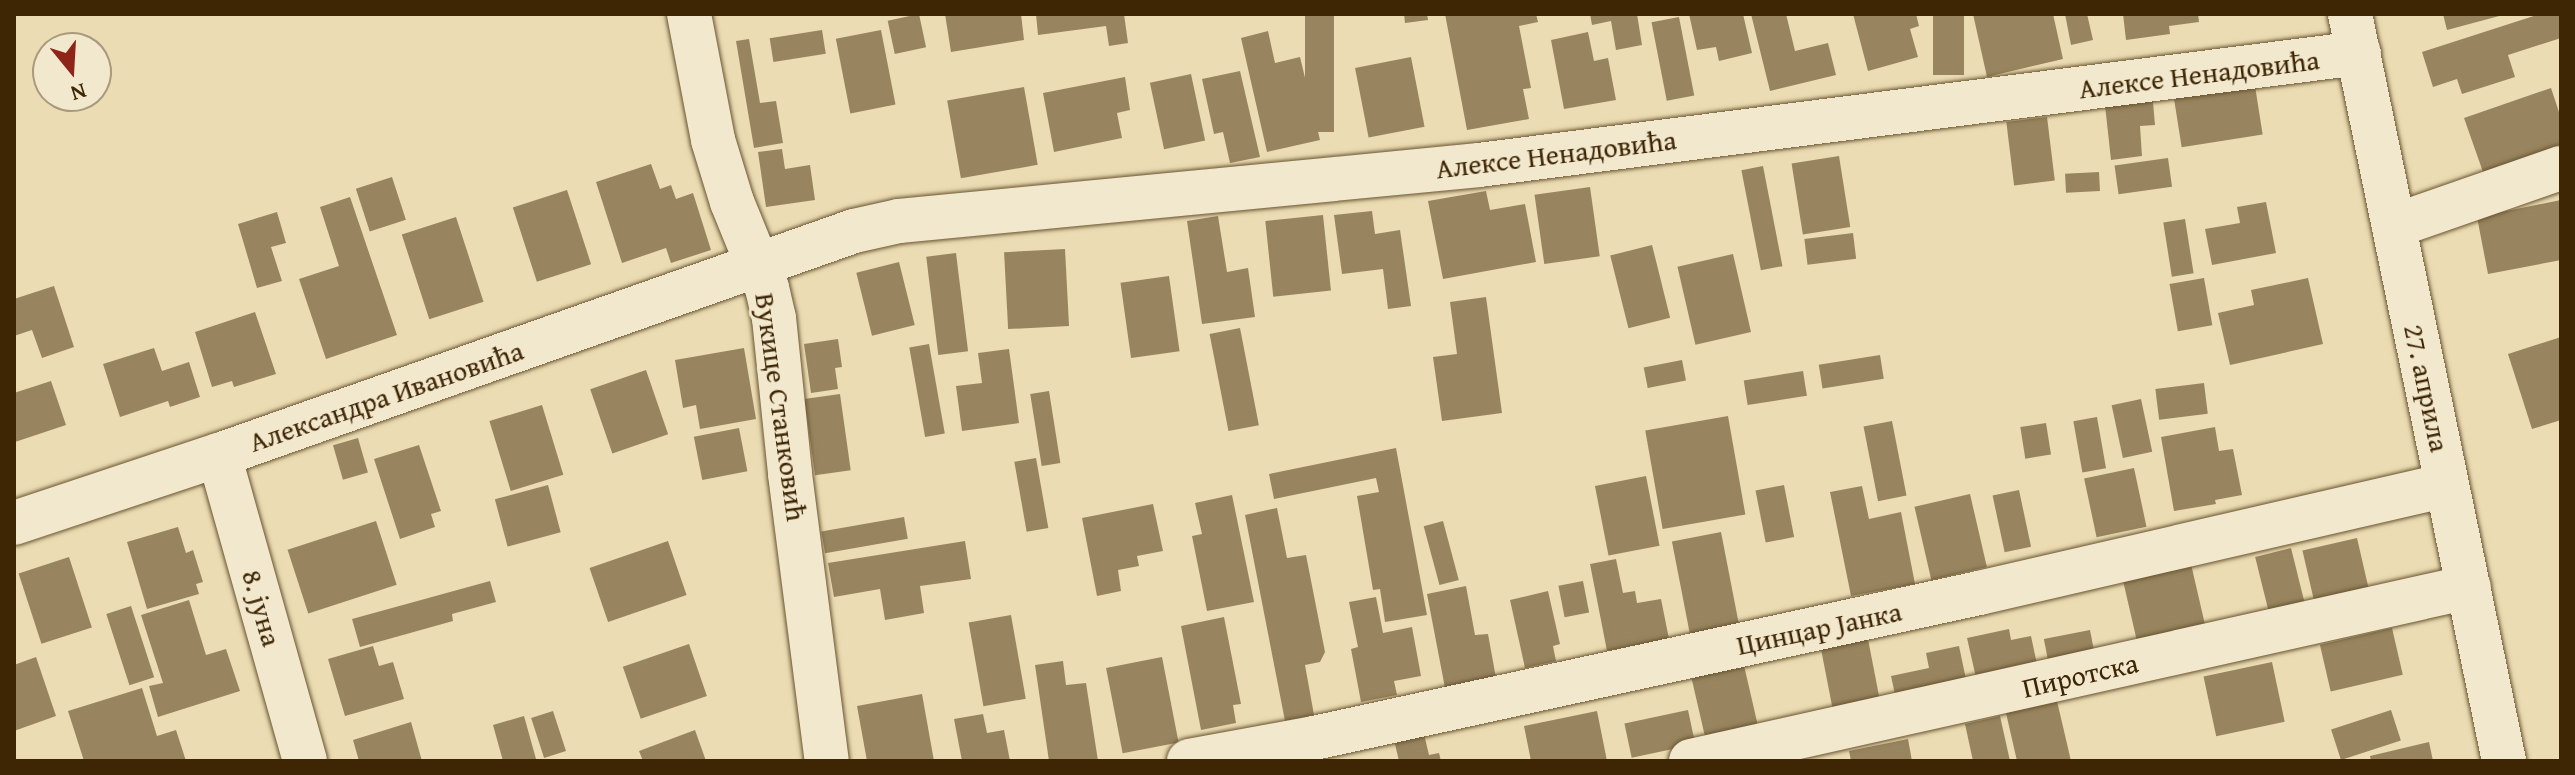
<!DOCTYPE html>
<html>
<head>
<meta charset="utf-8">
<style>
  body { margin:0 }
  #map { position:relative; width:2575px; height:775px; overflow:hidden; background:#ebdcb3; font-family:"Gentium Book Plus",serif }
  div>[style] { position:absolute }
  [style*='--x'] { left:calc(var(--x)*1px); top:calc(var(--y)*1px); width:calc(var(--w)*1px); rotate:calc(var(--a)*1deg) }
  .building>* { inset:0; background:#98855f; transform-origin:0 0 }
  .roads { filter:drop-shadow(0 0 2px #695430) drop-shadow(0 0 2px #695430) }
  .street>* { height:44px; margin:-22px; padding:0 22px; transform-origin:22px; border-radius:22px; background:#f2e8ce }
  .secondary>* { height:44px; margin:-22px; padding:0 22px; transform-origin:22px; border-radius:22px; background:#f2e8ce }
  span { translate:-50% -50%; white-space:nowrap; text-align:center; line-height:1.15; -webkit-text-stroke:6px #f2e8ce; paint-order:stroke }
  .street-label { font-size:28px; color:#3e2604 }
  .frame { position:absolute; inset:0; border:16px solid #3e2604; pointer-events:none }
  .north { position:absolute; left:32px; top:32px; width:80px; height:80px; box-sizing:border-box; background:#f2e8ce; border:2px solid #aa9a7d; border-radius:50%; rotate:162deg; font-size:22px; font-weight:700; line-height:32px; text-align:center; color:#3e2604 }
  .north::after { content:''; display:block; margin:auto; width:28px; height:36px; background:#8f2418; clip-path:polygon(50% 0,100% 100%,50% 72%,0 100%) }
</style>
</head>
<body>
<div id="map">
  <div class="building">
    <div style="left:919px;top:14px;width:34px;height:32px;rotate:78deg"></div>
    <div style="clip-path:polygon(945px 14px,1021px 14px,1024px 40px,951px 52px)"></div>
    <div style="clip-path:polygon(1036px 14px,1124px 14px,1128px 43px,1109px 46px,1106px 26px,1038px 35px)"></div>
    <div style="left:1305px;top:14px;width:29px;height:118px"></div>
    <div style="clip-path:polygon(1404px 14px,1427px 14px,1428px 20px,1405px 23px)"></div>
    <div style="clip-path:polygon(1445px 14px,1536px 14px,1538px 22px,1519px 26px,1531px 88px,1523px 89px,1529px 119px,1467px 130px)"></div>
    <div style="clip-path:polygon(1590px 14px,1637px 14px,1642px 45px,1616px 50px,1611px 21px,1592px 25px)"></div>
    <div style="clip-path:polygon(1689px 14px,1743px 14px,1752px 53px,1719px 61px,1716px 47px,1697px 50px)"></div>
    <div style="clip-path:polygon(1751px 14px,1786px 14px,1795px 51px,1828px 43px,1836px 75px,1770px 91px)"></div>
    <div style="clip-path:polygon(1853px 14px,1916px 14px,1919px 26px,1910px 29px,1918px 57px,1868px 71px)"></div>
    <div style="left:1933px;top:14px;width:31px;height:61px"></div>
    <div style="clip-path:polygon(1973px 14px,2053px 14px,2063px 59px,1987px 77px)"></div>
    <div style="clip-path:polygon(2065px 14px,2087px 14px,2093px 40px,2071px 45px)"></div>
    <div style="clip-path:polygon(2123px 14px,2198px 14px,2199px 22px,2169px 26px,2170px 34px,2126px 40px)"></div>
    <div style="clip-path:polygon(2443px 14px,2503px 14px,2503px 15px,2447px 30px)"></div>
    <div style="clip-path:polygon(2540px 14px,2561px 14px,2561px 38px,2508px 55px,2515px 77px,2462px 94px,2457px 79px,2433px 87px,2422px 52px)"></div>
    <div style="left:1679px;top:17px;width:80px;height:28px;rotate:79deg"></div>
    <div style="left:822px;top:30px;width:24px;height:53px;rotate:81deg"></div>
    <div style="left:881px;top:30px;width:76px;height:46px;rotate:79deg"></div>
    <div style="clip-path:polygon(1268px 31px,1275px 63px,1300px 57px,1320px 140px,1267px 152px,1241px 38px)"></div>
    <div style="clip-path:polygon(1588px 32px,1594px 61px,1608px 58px,1616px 100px,1564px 109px,1551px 40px)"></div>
    <div style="clip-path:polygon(749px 39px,760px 103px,776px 101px,783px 143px,754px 148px,736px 41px)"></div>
    <div style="left:1411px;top:57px;width:71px;height:57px;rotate:79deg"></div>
    <div style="clip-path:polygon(1240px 71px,1260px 157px,1230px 163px,1223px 132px,1214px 134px,1202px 79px)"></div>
    <div style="left:1191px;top:74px;width:68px;height:42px;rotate:78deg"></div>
    <div style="clip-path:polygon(1125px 77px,1130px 110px,1117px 113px,1122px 138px,1054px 152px,1043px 93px)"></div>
    <div style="left:2255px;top:86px;width:49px;height:82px;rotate:81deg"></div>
    <div style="left:1024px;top:87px;width:79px;height:78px;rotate:80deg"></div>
    <div style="clip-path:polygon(2551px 88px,2561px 118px,2561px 146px,2483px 172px,2464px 118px)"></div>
    <div style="clip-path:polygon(2152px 91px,2155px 125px,2140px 126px,2142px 156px,2111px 160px,2104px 96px)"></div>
    <div style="left:2047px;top:117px;width:64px;height:41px;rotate:83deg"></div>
    <div style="clip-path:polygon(782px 149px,785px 169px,810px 165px,815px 200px,766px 207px,758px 152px)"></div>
    <div style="left:1839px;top:156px;width:72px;height:48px;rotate:81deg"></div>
    <div style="left:2168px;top:158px;width:29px;height:54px;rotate:82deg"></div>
    <div style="clip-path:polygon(651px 164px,660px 189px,671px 185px,676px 199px,693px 193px,711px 250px,671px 263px,666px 248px,622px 263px,596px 182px)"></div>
    <div style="left:1763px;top:166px;width:102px;height:22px;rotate:79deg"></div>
    <div style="left:2099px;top:172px;width:19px;height:34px;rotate:87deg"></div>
    <div style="left:392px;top:177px;width:45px;height:38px;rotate:72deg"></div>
    <div style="left:1590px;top:187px;width:70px;height:56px;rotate:82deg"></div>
    <div style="left:567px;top:190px;width:78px;height:57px;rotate:72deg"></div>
    <div style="clip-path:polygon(1486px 191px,1490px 210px,1525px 204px,1536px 262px,1443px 279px,1428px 201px)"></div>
    <div style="clip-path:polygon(350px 197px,397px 335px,326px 359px,299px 279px,339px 266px,320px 207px)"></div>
    <div style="clip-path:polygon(2561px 200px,2561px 260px,2488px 274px,2477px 217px)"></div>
    <div style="clip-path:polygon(2266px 202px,2276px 253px,2212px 265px,2205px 229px,2240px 223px,2237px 207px)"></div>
    <div style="clip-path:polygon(1372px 211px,1375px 234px,1400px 230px,1411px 306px,1388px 309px,1383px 269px,1342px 274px,1334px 215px)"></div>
    <div style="clip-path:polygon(277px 212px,286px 243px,271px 247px,282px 281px,257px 288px,238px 224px)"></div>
    <div style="left:1323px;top:215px;width:76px;height:58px;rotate:84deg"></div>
    <div style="clip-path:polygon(1218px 216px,1227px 272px,1248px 268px,1255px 317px,1202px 324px,1187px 221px)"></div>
    <div style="left:456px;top:217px;width:89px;height:57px;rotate:72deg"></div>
    <div style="left:2185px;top:219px;width:55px;height:22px;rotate:81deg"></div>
    <div style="left:1853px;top:233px;width:26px;height:49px;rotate:83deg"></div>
    <div style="left:1652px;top:245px;width:75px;height:43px;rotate:76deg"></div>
    <div style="left:1065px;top:249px;width:77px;height:61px;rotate:87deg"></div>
    <div style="left:956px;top:253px;width:99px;height:30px;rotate:83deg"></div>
    <div style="left:1733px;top:254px;width:80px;height:57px;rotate:77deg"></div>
    <div style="left:899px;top:262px;width:65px;height:44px;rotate:76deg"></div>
    <div style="left:1169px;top:276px;width:76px;height:49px;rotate:82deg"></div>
    <div style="left:2204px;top:278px;width:48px;height:35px;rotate:80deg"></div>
    <div style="clip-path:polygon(2308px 278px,2323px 344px,2230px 365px,2218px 313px,2254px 305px,2251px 290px)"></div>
    <div style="clip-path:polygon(54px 286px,74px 347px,42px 358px,32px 330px,14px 336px,14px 299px)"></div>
    <div style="clip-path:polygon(1486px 297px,1502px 413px,1442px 421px,1433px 357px,1457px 354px,1450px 302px)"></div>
    <div style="clip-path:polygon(255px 312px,276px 374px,234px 387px,232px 381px,212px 387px,195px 332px)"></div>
    <div style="left:1240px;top:328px;width:99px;height:31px;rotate:79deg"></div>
    <div style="clip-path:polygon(2561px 337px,2561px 420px,2532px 429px,2508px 354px)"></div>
    <div style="clip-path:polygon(838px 339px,842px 367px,835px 368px,838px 389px,811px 393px,804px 344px)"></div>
    <div style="left:929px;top:344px;width:91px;height:20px;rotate:80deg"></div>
    <div style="clip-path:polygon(154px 348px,162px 371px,189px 362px,200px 397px,170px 407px,168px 401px,120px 417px,103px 364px)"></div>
    <div style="clip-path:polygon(744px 348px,756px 419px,700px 429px,696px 405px,683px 408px,675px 360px)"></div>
    <div style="clip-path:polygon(1009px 349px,1019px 423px,962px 431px,956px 386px,982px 383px,978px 353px)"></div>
    <div style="left:1880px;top:355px;width:24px;height:62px;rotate:81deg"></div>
    <div style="left:1682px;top:360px;width:21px;height:39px;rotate:79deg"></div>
    <div style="left:646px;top:370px;width:68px;height:59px;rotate:71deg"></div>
    <div style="left:1803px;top:371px;width:25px;height:60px;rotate:81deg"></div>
    <div style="clip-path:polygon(51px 381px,66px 425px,15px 442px,14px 393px)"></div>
    <div style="left:2204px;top:383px;width:31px;height:49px;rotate:83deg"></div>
    <div style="left:1049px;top:391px;width:73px;height:19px;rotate:81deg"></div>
    <div style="left:840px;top:394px;width:77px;height:36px;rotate:82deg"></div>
    <div style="left:2141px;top:399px;width:54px;height:30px;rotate:78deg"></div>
    <div style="left:542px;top:405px;width:73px;height:55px;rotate:73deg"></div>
    <div style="left:1728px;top:416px;width:100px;height:84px;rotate:80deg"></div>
    <div style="left:2097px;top:417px;width:52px;height:24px;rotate:80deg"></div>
    <div style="left:1892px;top:421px;width:76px;height:29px;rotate:79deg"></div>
    <div style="left:2046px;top:423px;width:32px;height:26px;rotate:81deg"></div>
    <div style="clip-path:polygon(2215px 427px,2219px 451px,2233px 449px,2242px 495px,2215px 500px,2216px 504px,2174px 511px,2161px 437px)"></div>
    <div style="left:739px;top:428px;width:44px;height:46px;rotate:79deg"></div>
    <div style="left:358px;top:438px;width:36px;height:26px;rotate:74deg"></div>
    <div style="clip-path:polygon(419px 445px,441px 511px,431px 514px,435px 527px,400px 539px,374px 459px)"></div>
    <div style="clip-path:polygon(1396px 448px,1427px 615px,1385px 622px,1380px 589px,1373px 590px,1357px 496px,1379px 492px,1376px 478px,1274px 499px,1269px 474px)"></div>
    <div style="left:1036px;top:458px;width:71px;height:22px;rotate:80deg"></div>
    <div style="left:2134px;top:468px;width:60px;height:51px;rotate:78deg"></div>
    <div style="left:1646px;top:476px;width:71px;height:52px;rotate:79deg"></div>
    <div style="left:548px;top:485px;width:49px;height:55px;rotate:75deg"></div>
    <div style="left:1784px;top:485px;width:53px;height:29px;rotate:79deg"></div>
    <div style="clip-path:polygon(1862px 486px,1869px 519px,1901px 512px,1915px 584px,1851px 596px,1830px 492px)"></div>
    <div style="left:2019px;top:490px;width:58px;height:27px;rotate:78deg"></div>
    <div style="left:1970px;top:494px;width:75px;height:57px;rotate:77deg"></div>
    <div style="clip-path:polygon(1232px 495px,1254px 602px,1207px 611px,1192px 536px,1202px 534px,1195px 503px)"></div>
    <div style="clip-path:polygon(1153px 504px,1163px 551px,1137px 556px,1139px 566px,1118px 570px,1121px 591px,1097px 596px,1082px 518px)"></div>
    <div style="clip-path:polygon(1277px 508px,1287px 558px,1306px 555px,1325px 652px,1320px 662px,1305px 665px,1314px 715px,1285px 721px,1245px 515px)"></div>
    <div style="left:904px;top:517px;width:22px;height:84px;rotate:80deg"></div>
    <div style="left:376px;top:521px;width:67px;height:93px;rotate:72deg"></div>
    <div style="left:1443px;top:521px;width:61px;height:20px;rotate:75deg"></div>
    <div style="clip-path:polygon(178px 527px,186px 553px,193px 550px,203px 582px,196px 584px,199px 594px,147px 609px,127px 542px)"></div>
    <div style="left:1721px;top:532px;width:97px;height:50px;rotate:79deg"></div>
    <div style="left:2357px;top:538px;width:59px;height:56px;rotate:77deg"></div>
    <div style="left:668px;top:541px;width:57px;height:83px;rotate:71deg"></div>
    <div style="clip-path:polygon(965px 541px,971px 579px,920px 586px,924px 613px,885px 620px,880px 589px,834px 597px,828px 563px)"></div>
    <div style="left:2291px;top:548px;width:70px;height:37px;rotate:76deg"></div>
    <div style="left:69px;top:557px;width:74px;height:53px;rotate:72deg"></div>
    <div style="clip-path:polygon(1616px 559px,1623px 593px,1635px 591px,1637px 603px,1661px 599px,1669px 639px,1607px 651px,1590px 564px)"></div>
    <div style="left:2191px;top:564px;width:69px;height:70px;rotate:77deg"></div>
    <div style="clip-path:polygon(490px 581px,496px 602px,452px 614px,453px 621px,360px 647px,352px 619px)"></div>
    <div style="left:1583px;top:581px;width:32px;height:25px;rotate:79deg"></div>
    <div style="clip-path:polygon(1466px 586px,1475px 635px,1488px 634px,1496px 678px,1445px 688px,1427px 594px)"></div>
    <div style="clip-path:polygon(1548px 591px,1560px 644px,1553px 646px,1556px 661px,1525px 668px,1510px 600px)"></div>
    <div style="clip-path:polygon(1376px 597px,1383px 633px,1412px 627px,1421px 676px,1394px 681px,1397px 695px,1361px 702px,1351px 649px,1358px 647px,1349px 602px)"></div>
    <div style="clip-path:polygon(189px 600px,206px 655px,226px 649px,240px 691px,158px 717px,149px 686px,163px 683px,141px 615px)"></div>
    <div style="left:131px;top:606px;width:75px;height:26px;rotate:72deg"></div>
    <div style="left:1011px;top:615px;width:85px;height:43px;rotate:80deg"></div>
    <div style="clip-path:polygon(1224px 617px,1241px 704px,1233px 705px,1236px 723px,1201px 730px,1181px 626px)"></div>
    <div style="left:2392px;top:628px;width:48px;height:74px;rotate:77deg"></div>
    <div style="clip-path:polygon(2009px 629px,2011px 640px,2031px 636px,2038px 669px,1977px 682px,1967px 638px)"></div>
    <div style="left:2090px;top:630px;width:25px;height:47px;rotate:79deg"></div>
    <div style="left:1867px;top:634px;width:68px;height:48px;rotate:79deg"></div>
    <div style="left:689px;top:644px;width:55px;height:70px;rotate:71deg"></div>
    <div style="clip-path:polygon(373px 646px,379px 666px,393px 662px,404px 699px,345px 716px,328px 659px)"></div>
    <div style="clip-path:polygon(1959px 646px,1967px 684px,1896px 699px,1891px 676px,1929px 668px,1926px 653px)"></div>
    <div style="clip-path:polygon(36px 657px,56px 716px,14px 731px,14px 665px)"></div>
    <div style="left:1162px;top:657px;width:87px;height:57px;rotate:79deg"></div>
    <div style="clip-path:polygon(1063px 661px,1066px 685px,1086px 683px,1098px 761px,1049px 761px,1035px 665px)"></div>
    <div style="left:1743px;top:661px;width:68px;height:54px;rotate:77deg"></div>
    <div style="left:2272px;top:662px;width:61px;height:70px;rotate:78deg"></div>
    <div style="clip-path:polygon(142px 688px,157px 736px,176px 730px,186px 761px,84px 761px,68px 711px)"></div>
    <div style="clip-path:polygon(922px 694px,934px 761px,867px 761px,857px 706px)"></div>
    <div style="clip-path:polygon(2057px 701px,2071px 761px,2017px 761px,2006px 713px)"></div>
    <div style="left:1688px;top:710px;width:35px;height:65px;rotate:78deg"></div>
    <div style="left:2391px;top:710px;width:32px;height:63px;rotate:72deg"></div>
    <div style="left:553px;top:711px;width:42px;height:23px;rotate:72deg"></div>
    <div style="clip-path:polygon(1597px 711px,1607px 761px,1531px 761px,1524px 726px)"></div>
    <div style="clip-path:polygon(983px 714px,987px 733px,1004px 730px,1010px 761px,962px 761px,954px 719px)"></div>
    <div style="clip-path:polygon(524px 716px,536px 759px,503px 761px,493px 725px)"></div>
    <div style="clip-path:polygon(2000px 716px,2010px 761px,1973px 761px,1965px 724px)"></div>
    <div style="clip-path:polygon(411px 722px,422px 761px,359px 761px,353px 740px)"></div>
    <div style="clip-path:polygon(695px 730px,706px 761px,643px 761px,639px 751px)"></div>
    <div style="clip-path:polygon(1424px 734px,1429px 755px,1439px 753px,1441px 761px,1399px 761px,1394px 740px)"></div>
    <div style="clip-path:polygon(1908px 739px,1912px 761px,1851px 761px,1849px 751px)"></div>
    <div style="clip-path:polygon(2429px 742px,2433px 761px,2371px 761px,2370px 756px)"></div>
  </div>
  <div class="roads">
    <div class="street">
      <div style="--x:689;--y:14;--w:128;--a:79.2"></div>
      <div style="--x:713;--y:140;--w:65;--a:73"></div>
      <div style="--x:732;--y:202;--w:93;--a:67.9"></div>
      <div style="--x:767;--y:288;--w:31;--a:77"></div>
      <div style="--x:774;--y:318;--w:157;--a:84.1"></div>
      <div style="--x:790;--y:474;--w:289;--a:82.7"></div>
      <div style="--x:2394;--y:226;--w:177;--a:-19.2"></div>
      <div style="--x:219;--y:455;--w:318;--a:74.3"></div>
      <div style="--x:14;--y:523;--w:216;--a:-18.4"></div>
      <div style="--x:219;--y:455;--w:673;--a:-19.43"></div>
      <div style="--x:854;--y:231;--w:46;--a:-12.5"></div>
      <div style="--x:899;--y:221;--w:583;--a:-5.51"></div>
      <div style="--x:1479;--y:165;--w:887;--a:-7.25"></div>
      <div style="--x:1189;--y:761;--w:127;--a:-10.4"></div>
      <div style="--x:1314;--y:738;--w:681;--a:-12.3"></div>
      <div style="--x:1979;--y:593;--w:480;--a:-13"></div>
      <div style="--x:1691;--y:761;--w:797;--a:-12.61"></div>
    </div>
    <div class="secondary">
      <div style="--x:2350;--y:14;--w:763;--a:78.35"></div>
    </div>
  </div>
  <div class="street-label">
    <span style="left:2199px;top:74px;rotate:-7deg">Алексе Ненадовића</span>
    <span style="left:1556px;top:154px;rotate:-7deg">Алексе Ненадовића</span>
    <span style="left:2427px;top:388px;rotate:78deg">27. априла</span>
    <span style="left:386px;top:396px;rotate:-19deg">Александра Ивановића</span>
    <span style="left:781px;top:407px;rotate:82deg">Вукице Станковић</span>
    <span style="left:262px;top:608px;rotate:74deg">8. јуна</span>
    <span style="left:1819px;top:628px;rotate:-12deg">Цинцар Јанка</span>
    <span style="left:2080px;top:675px;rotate:-13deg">Пиротска</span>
  </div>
  <div class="frame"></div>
  <div class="north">N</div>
</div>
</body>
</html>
